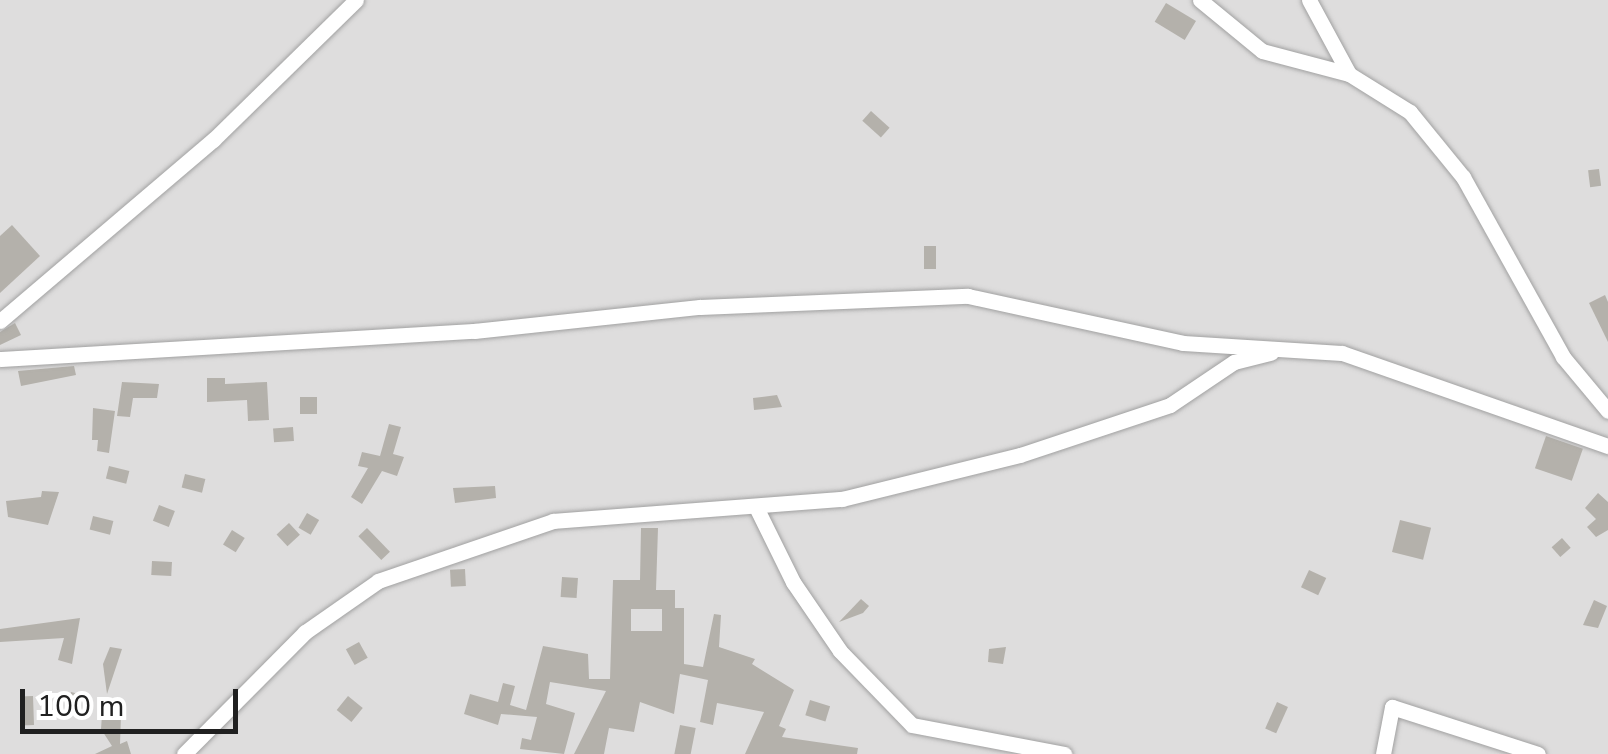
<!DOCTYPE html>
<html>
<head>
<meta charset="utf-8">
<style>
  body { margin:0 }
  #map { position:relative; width:1608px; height:754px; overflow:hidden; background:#efeee8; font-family:"Nunito Sans",sans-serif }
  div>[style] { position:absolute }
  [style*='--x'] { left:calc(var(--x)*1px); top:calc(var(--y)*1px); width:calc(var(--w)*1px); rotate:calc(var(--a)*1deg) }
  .residential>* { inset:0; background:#dedddd; transform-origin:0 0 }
  .building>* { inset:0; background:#b4b1ab; transform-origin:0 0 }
  .roads { filter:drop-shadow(0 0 2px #a1a1a1) drop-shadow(0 0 2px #a1a1a1) }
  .street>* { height:15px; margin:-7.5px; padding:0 7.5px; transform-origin:7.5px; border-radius:7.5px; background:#fff }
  span { translate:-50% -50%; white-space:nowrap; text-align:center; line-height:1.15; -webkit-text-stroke:9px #fff; paint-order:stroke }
  .scale { position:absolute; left:20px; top:689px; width:218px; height:45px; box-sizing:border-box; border:5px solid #202020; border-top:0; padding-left:12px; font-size:30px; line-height:35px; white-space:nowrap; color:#202020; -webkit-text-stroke:8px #fff; paint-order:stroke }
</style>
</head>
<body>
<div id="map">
  <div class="residential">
    <div style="left:0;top:0;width:1608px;height:754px"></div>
  </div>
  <div class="building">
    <div style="left:1166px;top:3px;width:35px;height:22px;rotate:31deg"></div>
    <div style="left:871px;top:111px;width:25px;height:13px;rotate:42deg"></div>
    <div style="left:1599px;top:169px;width:17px;height:11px;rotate:83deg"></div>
    <div style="clip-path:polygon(12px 225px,40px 256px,0 293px,0 236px)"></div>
    <div style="left:924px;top:246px;width:12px;height:23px"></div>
    <div style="clip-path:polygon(1605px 295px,1608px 302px,1608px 342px,1589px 303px)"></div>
    <div style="clip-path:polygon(15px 323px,21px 335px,0 345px,0 332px)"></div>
    <div style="clip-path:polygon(74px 366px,76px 375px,21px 386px,18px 371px)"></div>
    <div style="clip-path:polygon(207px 378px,225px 378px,225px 384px,267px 382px,269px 420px,248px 421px,247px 400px,207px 402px)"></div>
    <div style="clip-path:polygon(122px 382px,159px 384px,157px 398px,133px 398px,130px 417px,117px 416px)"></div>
    <div style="clip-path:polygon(777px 395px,782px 407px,754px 410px,753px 398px)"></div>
    <div style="left:317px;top:397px;width:17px;height:17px;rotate:90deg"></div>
    <div style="clip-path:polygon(93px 408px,115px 411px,109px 453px,97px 451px,98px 440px,92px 440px)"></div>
    <div style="clip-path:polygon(389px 424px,401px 427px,393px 454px,404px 457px,397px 476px,382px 471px,362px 504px,351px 497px,368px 468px,358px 466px,362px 452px,380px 456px)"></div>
    <div style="left:293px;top:427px;width:14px;height:20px;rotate:86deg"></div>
    <div style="left:1546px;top:436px;width:39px;height:34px;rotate:19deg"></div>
    <div style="left:109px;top:466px;width:21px;height:13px;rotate:14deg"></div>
    <div style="left:185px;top:474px;width:21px;height:14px;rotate:14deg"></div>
    <div style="clip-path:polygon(495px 486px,496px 498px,455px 503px,453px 488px)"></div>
    <div style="clip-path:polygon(42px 491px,59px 492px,48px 525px,8px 517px,6px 501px,41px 497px)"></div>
    <div style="clip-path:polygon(1598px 493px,1608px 502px,1608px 530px,1596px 537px,1587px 527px,1596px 519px,1585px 508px)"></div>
    <div style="left:159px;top:505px;width:17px;height:17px;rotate:21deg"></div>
    <div style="left:307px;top:513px;width:14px;height:17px;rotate:30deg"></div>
    <div style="left:93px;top:516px;width:21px;height:14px;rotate:14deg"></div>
    <div style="left:1400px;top:520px;width:32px;height:33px;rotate:14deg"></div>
    <div style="left:289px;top:523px;width:16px;height:17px;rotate:47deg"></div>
    <div style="left:367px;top:528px;width:33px;height:12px;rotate:46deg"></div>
    <div style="clip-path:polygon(evenodd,641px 528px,658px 528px,656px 590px,675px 590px,675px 608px,684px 608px,684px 664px,703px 667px,714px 614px,721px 615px,719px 647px,755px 659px,752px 664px,794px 690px,779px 726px,786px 729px,782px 737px,858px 748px,857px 754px,745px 754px,764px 712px,717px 703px,713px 725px,700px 722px,708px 680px,680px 674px,674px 714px,640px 702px,634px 732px,609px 728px,604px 754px,574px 754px,606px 691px,550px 682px,546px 704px,575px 713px,564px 754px,520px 749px,522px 738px,531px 740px,537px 717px,501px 714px,498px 725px,464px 714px,470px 694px,498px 702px,503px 683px,515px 686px,510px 705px,526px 710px,543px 646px,588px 654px,589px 679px,610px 679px,613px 580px,640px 580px,641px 528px,631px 609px,662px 609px,662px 631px,631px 631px,631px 609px)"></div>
    <div style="left:232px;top:530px;width:15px;height:17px;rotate:32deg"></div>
    <div style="left:1562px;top:538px;width:13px;height:14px;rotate:48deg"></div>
    <div style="left:152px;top:561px;width:20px;height:14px;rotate:3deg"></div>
    <div style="left:465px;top:569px;width:17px;height:15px;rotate:87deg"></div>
    <div style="left:1309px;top:570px;width:19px;height:19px;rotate:25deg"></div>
    <div style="left:562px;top:577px;width:16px;height:20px;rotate:4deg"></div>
    <div style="clip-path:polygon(861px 599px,869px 606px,863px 613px,839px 622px)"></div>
    <div style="clip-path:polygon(1594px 600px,1607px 606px,1598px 628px,1583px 625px)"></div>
    <div style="clip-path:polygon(80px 618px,72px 664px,58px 660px,64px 638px,0 642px,0 629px)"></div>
    <div style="left:359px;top:642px;width:18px;height:15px;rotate:61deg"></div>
    <div style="clip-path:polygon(110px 647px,122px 649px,107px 694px,103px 664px)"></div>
    <div style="clip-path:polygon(1006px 647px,1003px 664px,988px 662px,989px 649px)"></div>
    <div style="left:71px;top:692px;width:12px;height:18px;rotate:14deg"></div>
    <div style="left:33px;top:696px;width:29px;height:13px;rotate:88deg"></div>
    <div style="left:348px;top:696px;width:19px;height:18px;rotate:39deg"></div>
    <div style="left:810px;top:700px;width:21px;height:16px;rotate:17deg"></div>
    <div style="left:1277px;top:702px;width:12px;height:29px;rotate:24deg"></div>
    <div style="clip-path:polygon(102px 715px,121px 715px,120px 744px,127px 741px,131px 754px,95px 754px,112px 746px,101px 729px)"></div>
    <div style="left:680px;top:725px;width:16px;height:30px;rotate:11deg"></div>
  </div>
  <div class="roads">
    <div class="street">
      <div style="--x:1200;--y:0;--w:80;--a:39.4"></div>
      <div style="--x:1262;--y:51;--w:90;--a:14.8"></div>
      <div style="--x:1309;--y:0;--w:84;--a:61.6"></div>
      <div style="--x:1349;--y:74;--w:72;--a:31.9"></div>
      <div style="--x:1410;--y:112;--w:84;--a:50.8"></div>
      <div style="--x:1463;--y:177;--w:206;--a:60.9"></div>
      <div style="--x:1563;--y:357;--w:70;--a:50.2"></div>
      <div style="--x:0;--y:321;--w:280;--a:-40.4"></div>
      <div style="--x:213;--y:140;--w:200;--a:-44.4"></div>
      <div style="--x:0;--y:359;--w:475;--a:-3.4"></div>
      <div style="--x:474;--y:331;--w:227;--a:-6.1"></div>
      <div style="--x:700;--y:307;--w:268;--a:-2.4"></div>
      <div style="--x:968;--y:296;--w:220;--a:12.3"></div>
      <div style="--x:1183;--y:343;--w:159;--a:3.6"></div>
      <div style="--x:1342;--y:353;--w:282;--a:19.3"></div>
      <div style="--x:756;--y:507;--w:84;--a:63.7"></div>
      <div style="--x:793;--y:582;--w:83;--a:55.7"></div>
      <div style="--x:840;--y:651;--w:103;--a:45.8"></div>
      <div style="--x:912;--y:725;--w:155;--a:10.8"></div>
      <div style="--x:184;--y:754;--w:172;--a:-45.2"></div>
      <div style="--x:305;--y:632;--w:89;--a:-34.9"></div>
      <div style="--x:378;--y:581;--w:185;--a:-18.9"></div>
      <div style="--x:553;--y:521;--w:290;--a:-4.4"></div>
      <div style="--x:842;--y:499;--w:183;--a:-13.9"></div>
      <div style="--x:1020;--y:455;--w:158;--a:-18.4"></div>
      <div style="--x:1170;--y:405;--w:77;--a:-33.9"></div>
      <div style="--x:1234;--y:362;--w:38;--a:-14"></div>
      <div style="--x:1383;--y:754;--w:48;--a:-79.2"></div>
      <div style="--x:1392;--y:707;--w:153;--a:17.8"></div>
    </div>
  </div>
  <div class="scale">100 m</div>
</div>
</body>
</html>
